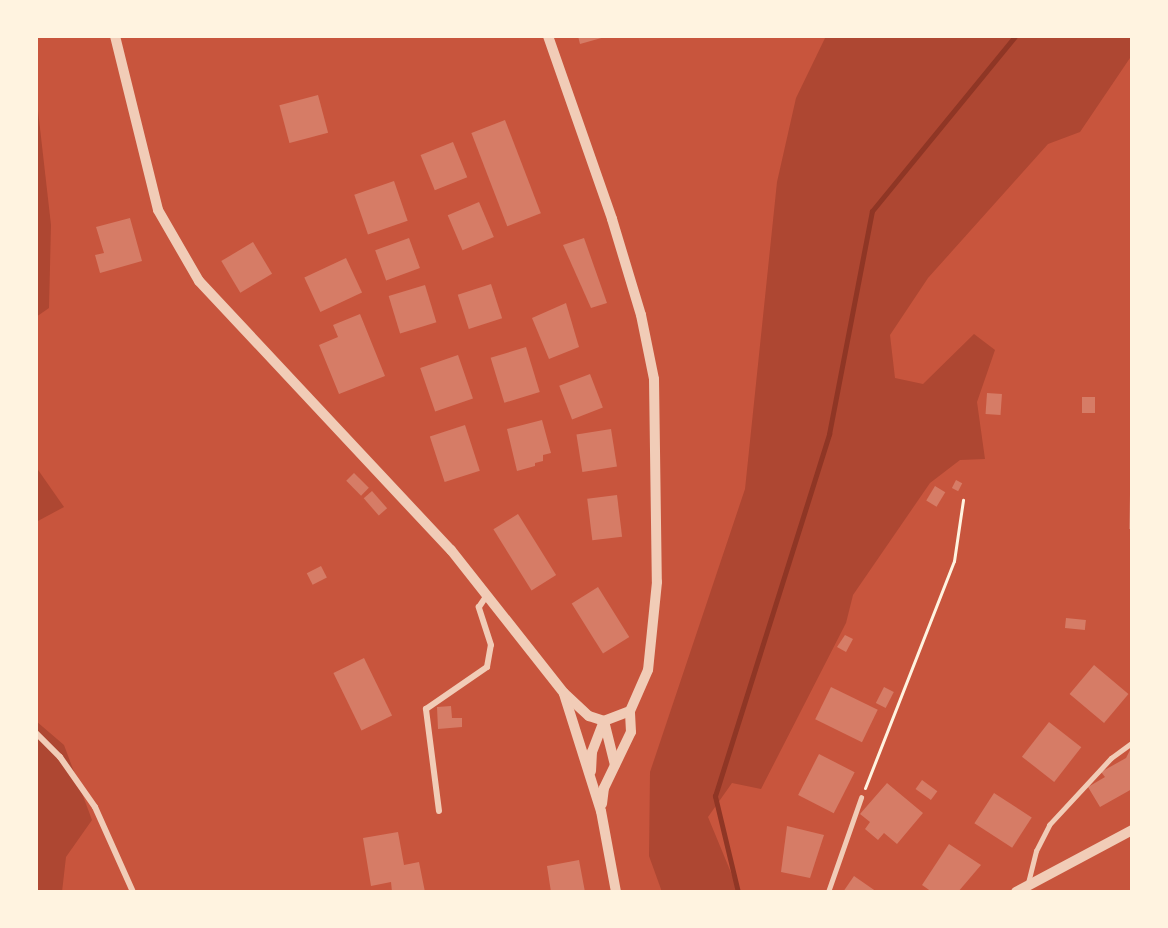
<!DOCTYPE html>
<html>
<head>
<meta charset="utf-8">
<style>
  body { margin:0 }
  #map { position:relative; width:1168px; height:928px; overflow:hidden; background:#c8553d; font-family:"Titillium Web",sans-serif }
  div>[style] { position:absolute }
  [style*='--x'] { left:calc(var(--x)*1px); top:calc(var(--y)*1px); width:calc(var(--w)*1px); rotate:calc(var(--a)*1deg) }
  .green>* { inset:0; background:#ae4732 }
  .stream>* { height:5px; margin:-2.5px; padding:0 2.5px; transform-origin:2.5px; border-radius:2.5px; background:#8f3625 }
  .building>* { inset:0; background:#d67c66; transform-origin:0 0 }
  .path>* { height:3px; margin:-1.5px; padding:0 1.5px; transform-origin:1.5px; border-radius:1.5px; background:#fff3e0 }
  .service>* { height:4.5px; margin:-2.25px; padding:0 2.25px; transform-origin:2.25px; border-radius:2.25px; background:#f1ccb7 }
  .minor>* { height:6px; margin:-3px; padding:0 3px; transform-origin:3px; border-radius:3px; background:#f1ccb7 }
  .tertiary>* { height:10px; margin:-5px; padding:0 5px; transform-origin:5px; border-radius:5px; background:#f1ccb7 }
  span { translate:-50% -50%; white-space:nowrap; text-align:center; line-height:1.15; -webkit-text-stroke:6px #fff3e0; paint-order:stroke }
  .frame { position:absolute; inset:0; border:38px solid #fff3e0; pointer-events:none }
</style>
</head>
<body>
<div id="map">
  <div class="green">
    <div style="clip-path:polygon(826px 36px,1132px 36px,1132px 55px,1080px 132px,1048px 144px,928px 278px,890px 335px,895px 378px,923px 384px,974px 334px,995px 350px,977px 402px,985px 459px,960px 460px,930px 483px,853px 595px,846px 623px,761px 789px,732px 783px,708px 817px,739px 892px,662px 892px,649px 856px,650px 772px,745px 489px,777px 182px,796px 98px)"></div>
    <div style="clip-path:polygon(36px 93px,51px 225px,49px 308px,36px 317px)"></div>
    <div style="clip-path:polygon(36px 467px,64px 507px,36px 522px)"></div>
    <div style="clip-path:polygon(36px 721px,64px 745px,92px 820px,66px 857px,62px 892px,36px 892px)"></div>
  </div>
  <div class="stream">
    <div style="--x:738;--y:892;--w:99;--a:-103.5"></div>
    <div style="--x:715;--y:796;--w:380;--a:-72.5"></div>
    <div style="--x:829;--y:434;--w:227;--a:-79.1"></div>
    <div style="--x:872;--y:211;--w:226;--a:-50.7"></div>
  </div>
  <div class="building">
    <div style="clip-path:polygon(578px 36px,605px 36px,605px 37px,580px 44px)"></div>
    <div style="left:318px;top:95px;width:39px;height:40px;rotate:75deg"></div>
    <div style="left:505px;top:120px;width:100px;height:36px;rotate:69deg"></div>
    <div style="left:453px;top:142px;width:38px;height:35px;rotate:68deg"></div>
    <div style="left:394px;top:181px;width:42px;height:42px;rotate:71deg"></div>
    <div style="left:479px;top:202px;width:38px;height:34px;rotate:67deg"></div>
    <div style="clip-path:polygon(130px 218px,142px 261px,100px 273px,95px 255px,104px 253px,96px 227px)"></div>
    <div style="left:409px;top:238px;width:32px;height:36px;rotate:70deg"></div>
    <div style="clip-path:polygon(584px 238px,607px 303px,591px 308px,563px 245px)"></div>
    <div style="left:253px;top:242px;width:37px;height:37px;rotate:59deg"></div>
    <div style="left:346px;top:258px;width:38px;height:46px;rotate:65deg"></div>
    <div style="left:491px;top:284px;width:36px;height:35px;rotate:72deg"></div>
    <div style="left:425px;top:285px;width:39px;height:38px;rotate:73deg"></div>
    <div style="clip-path:polygon(566px 303px,579px 347px,549px 359px,532px 318px)"></div>
    <div style="clip-path:polygon(360px 314px,385px 376px,339px 394px,319px 345px,338px 337px,333px 325px)"></div>
    <div style="left:526px;top:347px;width:47px;height:37px;rotate:73deg"></div>
    <div style="left:458px;top:355px;width:46px;height:40px;rotate:71deg"></div>
    <div style="left:590px;top:374px;width:36px;height:33px;rotate:69deg"></div>
    <div style="left:987px;top:393px;width:15px;height:21px;rotate:4deg"></div>
    <div style="left:1082px;top:397px;width:13px;height:16px"></div>
    <div style="clip-path:polygon(542px 420px,551px 453px,543px 455px,543px 461px,535px 463px,535px 466px,517px 471px,507px 429px)"></div>
    <div style="left:465px;top:425px;width:48px;height:37px;rotate:72deg"></div>
    <div style="left:611px;top:429px;width:38px;height:35px;rotate:81deg"></div>
    <div style="left:354px;top:473px;width:21px;height:11px;rotate:45deg"></div>
    <div style="left:956px;top:480px;width:7px;height:9px;rotate:27deg"></div>
    <div style="left:935px;top:486px;width:12px;height:17px;rotate:31deg"></div>
    <div style="left:372px;top:491px;width:23px;height:11px;rotate:49deg"></div>
    <div style="clip-path:polygon(1130px 494px,1132px 494px,1132px 529px,1129px 529px)"></div>
    <div style="left:617px;top:495px;width:42px;height:30px;rotate:83deg"></div>
    <div style="left:518px;top:514px;width:72px;height:29px;rotate:58deg"></div>
    <div style="left:321px;top:566px;width:13px;height:16px;rotate:63deg"></div>
    <div style="left:598px;top:587px;width:59px;height:31px;rotate:58deg"></div>
    <div style="left:1066px;top:618px;width:20px;height:10px;rotate:6deg"></div>
    <div style="clip-path:polygon(845px 635px,853px 639px,846px 652px,837px 647px)"></div>
    <div style="left:364px;top:658px;width:64px;height:34px;rotate:64deg"></div>
    <div style="left:1094px;top:665px;width:45px;height:38px;rotate:40deg"></div>
    <div style="left:831px;top:687px;width:52px;height:36px;rotate:26deg"></div>
    <div style="left:884px;top:687px;width:11px;height:18px;rotate:27deg"></div>
    <div style="clip-path:polygon(451px 706px,452px 718px,462px 718px,462px 727px,438px 729px,437px 707px)"></div>
    <div style="left:1049px;top:722px;width:41px;height:44px;rotate:38deg"></div>
    <div style="clip-path:polygon(1132px 746px,1132px 789px,1100px 807px,1088px 787px,1105px 777px,1101px 772px,1126px 758px)"></div>
    <div style="left:819px;top:754px;width:40px;height:46px;rotate:27deg"></div>
    <div style="left:922px;top:780px;width:19px;height:11px;rotate:36deg"></div>
    <div style="clip-path:polygon(887px 783px,923px 813px,897px 844px,884px 833px,878px 840px,865px 829px,870px 822px,860px 814px)"></div>
    <div style="left:994px;top:793px;width:45px;height:36px;rotate:33deg"></div>
    <div style="clip-path:polygon(787px 826px,824px 835px,810px 878px,781px 872px)"></div>
    <div style="clip-path:polygon(398px 832px,404px 865px,419px 862px,425px 892px,392px 892px,391px 882px,371px 886px,363px 838px)"></div>
    <div style="clip-path:polygon(949px 844px,981px 865px,958px 892px,932px 892px,922px 885px)"></div>
    <div style="clip-path:polygon(579px 860px,585px 892px,551px 892px,547px 866px)"></div>
    <div style="clip-path:polygon(854px 876px,877px 892px,843px 892px)"></div>
  </div>
  <div class="path">
    <div style="--x:865;--y:788;--w:244;--a:-68.6"></div>
    <div style="--x:954;--y:561;--w:62;--a:-81.6"></div>
  </div>
  <div class="service">
    <div style="--x:1028;--y:883;--w:33;--a:-76"></div>
    <div style="--x:1036;--y:851;--w:29;--a:-63"></div>
    <div style="--x:1049;--y:825;--w:91;--a:-47.2"></div>
    <div style="--x:1111;--y:758;--w:26;--a:-36"></div>
    <div style="--x:828;--y:892;--w:100;--a:-70.7"></div>
  </div>
  <div class="minor">
    <div style="--x:36;--y:733;--w:34;--a:45"></div>
    <div style="--x:60;--y:757;--w:61;--a:55"></div>
    <div style="--x:95;--y:807;--w:93;--a:65.9"></div>
    <div style="--x:439;--y:811;--w:103;--a:-97.3"></div>
    <div style="--x:426;--y:709;--w:74;--a:-34.5"></div>
    <div style="--x:487;--y:667;--w:22;--a:-80"></div>
    <div style="--x:491;--y:645;--w:40;--a:-108"></div>
    <div style="--x:479;--y:607;--w:14;--a:-56"></div>
  </div>
  <div class="tertiary">
    <div style="--x:115;--y:36;--w:179;--a:76.1"></div>
    <div style="--x:158;--y:210;--w:82;--a:60"></div>
    <div style="--x:199;--y:281;--w:369;--a:46.9"></div>
    <div style="--x:451;--y:550;--w:182;--a:51.7"></div>
    <div style="--x:564;--y:693;--w:34;--a:43"></div>
    <div style="--x:589;--y:716;--w:16;--a:18"></div>
    <div style="--x:548;--y:36;--w:194;--a:70.7"></div>
    <div style="--x:612;--y:219;--w:100;--a:73.2"></div>
    <div style="--x:641;--y:315;--w:65;--a:78.5"></div>
    <div style="--x:654;--y:379;--w:203;--a:89.2"></div>
    <div style="--x:657;--y:582;--w:88;--a:95.8"></div>
    <div style="--x:648;--y:670;--w:45;--a:113.7"></div>
    <div style="--x:630;--y:711;--w:28;--a:159"></div>
    <div style="--x:564;--y:694;--w:123;--a:72.5"></div>
    <div style="--x:601;--y:811;--w:82;--a:79.5"></div>
    <div style="--x:604;--y:721;--w:45;--a:76"></div>
    <div style="--x:591;--y:771;--w:19;--a:-87"></div>
    <div style="--x:592;--y:752;--w:33;--a:-69"></div>
    <div style="--x:602;--y:804;--w:16;--a:-83"></div>
    <div style="--x:604;--y:788;--w:62;--a:-64.3"></div>
    <div style="--x:631;--y:732;--w:21;--a:-93"></div>
    <div style="--x:1016;--y:892;--w:132;--a:-28.1"></div>
  </div>
  <div class="frame"></div>
</div>
</body>
</html>
